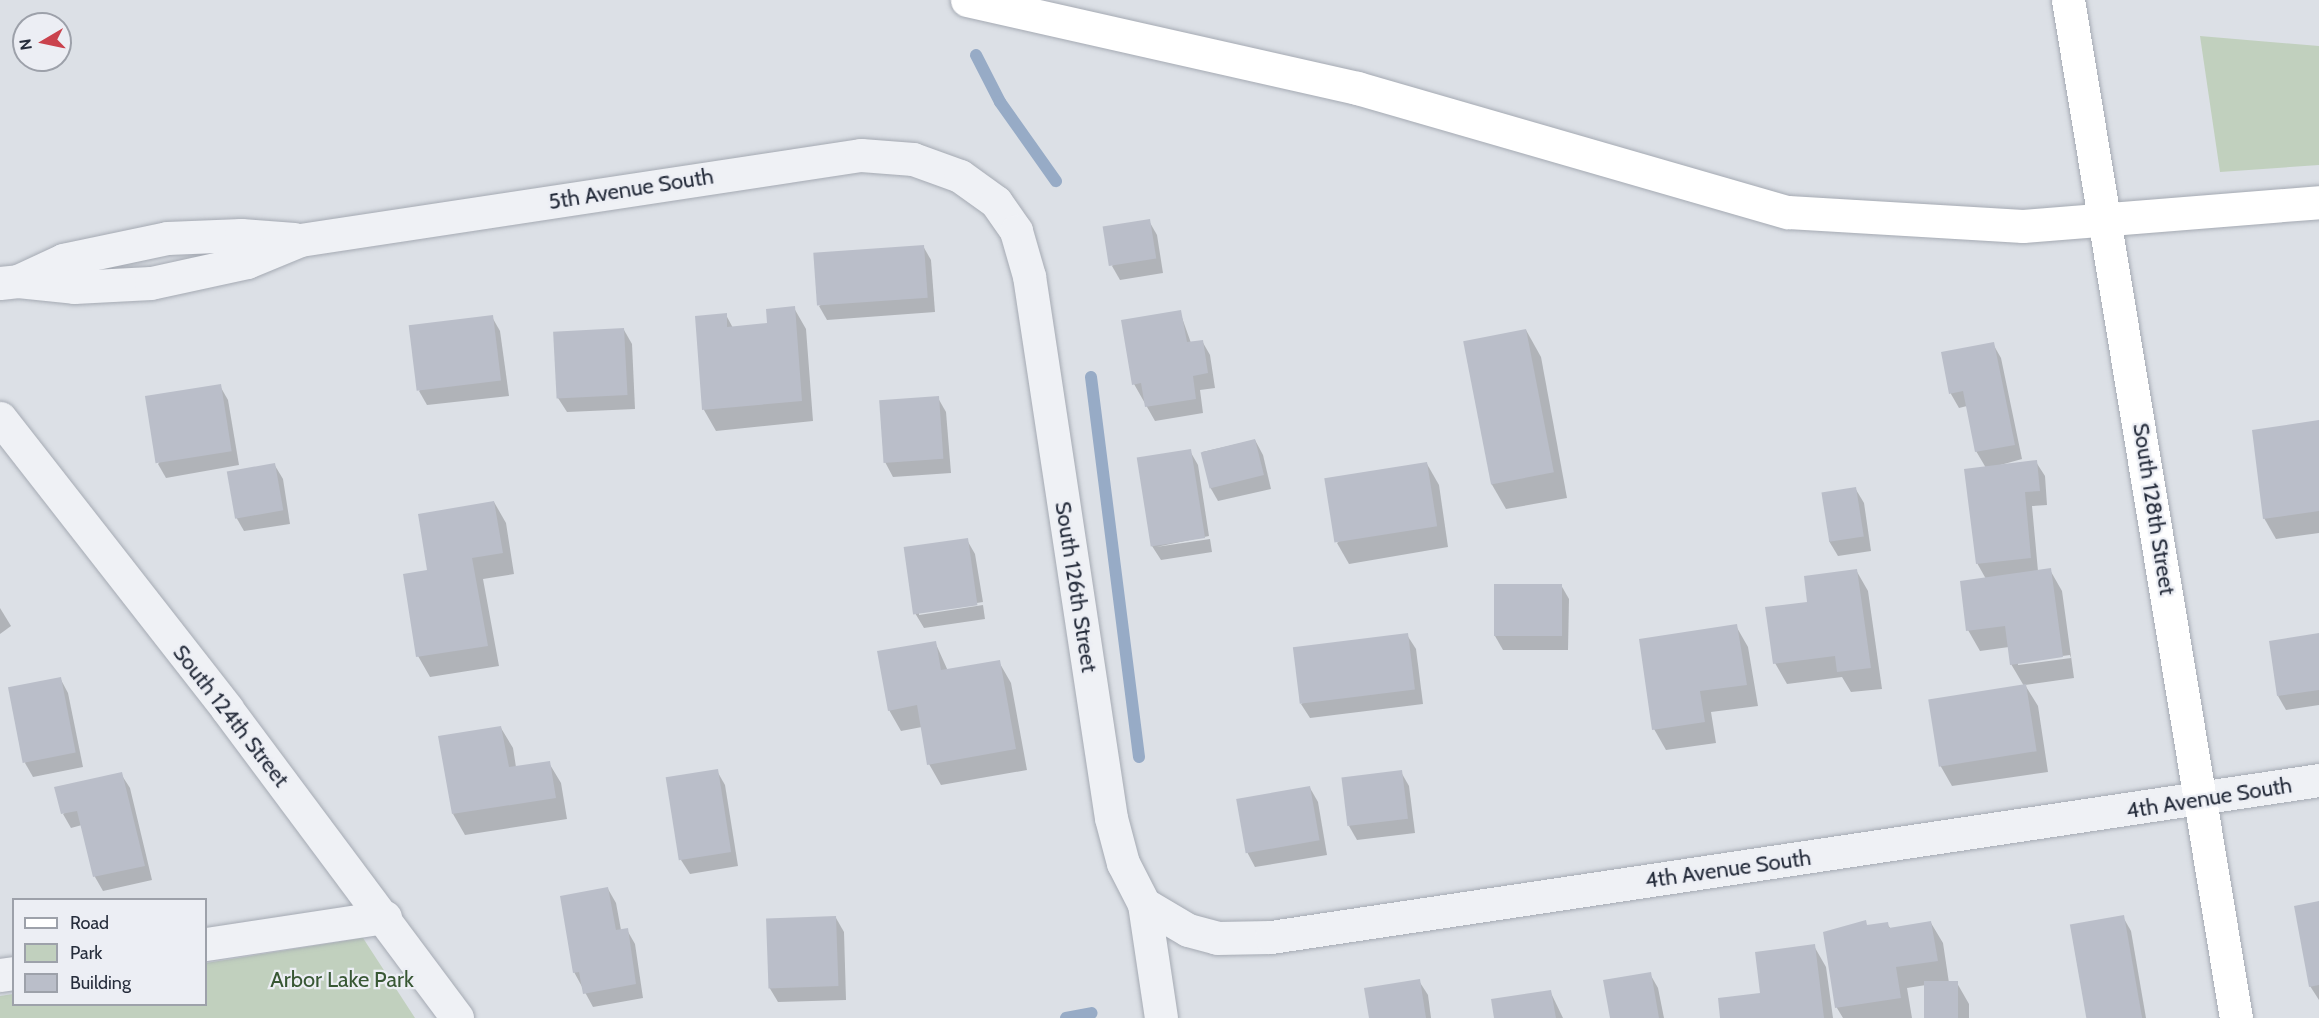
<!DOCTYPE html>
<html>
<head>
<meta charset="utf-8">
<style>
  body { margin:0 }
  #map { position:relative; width:2319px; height:1018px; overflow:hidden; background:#dce0e6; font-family:Cabin,sans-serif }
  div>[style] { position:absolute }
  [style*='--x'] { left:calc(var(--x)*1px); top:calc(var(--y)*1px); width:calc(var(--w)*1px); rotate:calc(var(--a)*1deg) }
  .green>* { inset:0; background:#c1d0be }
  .shadow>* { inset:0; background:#0003 }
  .stream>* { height:12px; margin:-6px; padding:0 6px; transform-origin:6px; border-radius:6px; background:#97abc6 }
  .building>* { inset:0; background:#babec9; transform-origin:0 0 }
  .roads { filter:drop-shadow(0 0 2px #a5aab3) drop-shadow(0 0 2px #a5aab3) }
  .minor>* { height:33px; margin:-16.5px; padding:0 16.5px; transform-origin:16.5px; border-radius:16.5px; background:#eff1f5 }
  .major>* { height:33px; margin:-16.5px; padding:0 16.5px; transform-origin:16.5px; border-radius:16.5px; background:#fff }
  .highway>* { height:33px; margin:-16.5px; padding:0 16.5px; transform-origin:16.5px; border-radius:16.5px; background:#fff }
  span { translate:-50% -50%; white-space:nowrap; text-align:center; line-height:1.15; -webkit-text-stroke:4.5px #eceef4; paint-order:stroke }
  .street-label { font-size:22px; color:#262d3c }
  .park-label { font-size:22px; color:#385734 }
  .legend { position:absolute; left:12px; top:898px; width:195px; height:108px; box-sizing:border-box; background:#eceef4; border:2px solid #9da1aa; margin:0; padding:8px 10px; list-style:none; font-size:18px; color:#262d3c }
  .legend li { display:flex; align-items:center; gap:12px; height:30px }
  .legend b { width:30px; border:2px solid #9da1aa }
  .north { position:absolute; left:12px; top:12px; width:60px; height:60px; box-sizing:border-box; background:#eceef4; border:2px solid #9da1aa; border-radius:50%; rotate:261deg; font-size:16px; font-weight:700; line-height:24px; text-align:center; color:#262d3c }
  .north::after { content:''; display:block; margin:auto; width:21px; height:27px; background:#ca424d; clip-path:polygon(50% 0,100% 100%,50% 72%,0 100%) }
</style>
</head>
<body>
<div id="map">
  <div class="green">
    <div style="clip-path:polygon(2200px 36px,2319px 46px,2319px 165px,2220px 172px)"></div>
    <div style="clip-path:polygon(363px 938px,415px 1018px,0 1018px,0 996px,13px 994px,14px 1004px,206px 1004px,206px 963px)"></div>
  </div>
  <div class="shadow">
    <div style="clip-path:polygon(1149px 221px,1157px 235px,1163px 273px,1120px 280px,1112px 266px)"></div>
    <div style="clip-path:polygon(923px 246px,931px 260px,935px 312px,827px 320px,819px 306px)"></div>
    <div style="clip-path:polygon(794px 308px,806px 329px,813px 421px,716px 431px,704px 410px,697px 317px,726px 315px,733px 328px,769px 324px)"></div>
    <div style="clip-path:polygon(1180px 312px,1191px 343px,1202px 341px,1210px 355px,1215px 388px,1200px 390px,1203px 413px,1155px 421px,1134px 384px)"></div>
    <div style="clip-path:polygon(492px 317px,500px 331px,509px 396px,427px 405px,419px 391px)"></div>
    <div style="clip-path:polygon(624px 330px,632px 344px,635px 409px,567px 412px,558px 398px)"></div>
    <div style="clip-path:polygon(1526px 330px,1541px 357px,1567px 498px,1506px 509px,1491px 483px)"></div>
    <div style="clip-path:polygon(evenodd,1993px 344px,2001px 358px,2022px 459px,1993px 467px,2036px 462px,2045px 476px,2047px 505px,2032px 506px,2038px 571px,2050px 570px,2062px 591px,2074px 678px,2025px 685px,2038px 706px,2048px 772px,1952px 786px,1940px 765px,2024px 686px,2011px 664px,2009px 647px,1980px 651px,1968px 630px,1986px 579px,1977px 563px,1986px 468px,1976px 451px,1967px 406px,1959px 408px,1951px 394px,1943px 353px,1993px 344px,2070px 655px,2071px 658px,2018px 665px,2018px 662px,2070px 655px)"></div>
    <div style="clip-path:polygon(220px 386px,228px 400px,239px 465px,166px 478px,158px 464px)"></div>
    <div style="clip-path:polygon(938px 398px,946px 412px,951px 473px,893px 477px,885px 462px)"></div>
    <div style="clip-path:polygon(2319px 422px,2319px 533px,2276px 539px,2264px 518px)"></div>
    <div style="clip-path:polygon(1255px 440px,1263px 455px,1271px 489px,1218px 501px,1210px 487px,1202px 452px)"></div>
    <div style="clip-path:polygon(1190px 451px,1198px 465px,1209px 536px,1156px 547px,1210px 539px,1212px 552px,1161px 560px,1152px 546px,1139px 459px)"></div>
    <div style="clip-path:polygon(274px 464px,283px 479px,290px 524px,244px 531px,236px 517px)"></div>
    <div style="clip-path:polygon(1427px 464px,1439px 485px,1448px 547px,1349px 564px,1337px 543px)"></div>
    <div style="clip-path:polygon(1855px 488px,1864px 503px,1871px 551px,1838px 556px,1829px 541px)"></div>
    <div style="clip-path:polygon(494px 502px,506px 523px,514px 574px,483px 579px,499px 666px,430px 677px,418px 656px,429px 571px)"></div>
    <div style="clip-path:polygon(967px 540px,975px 554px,983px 602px,919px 612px,919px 615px,983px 605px,985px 619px,924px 628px,915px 613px)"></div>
    <div style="clip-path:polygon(1856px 570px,1868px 591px,1882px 689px,1851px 692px,1842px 677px,1787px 684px,1775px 663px,1809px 603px)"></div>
    <div style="clip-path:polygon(1561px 585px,1569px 599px,1568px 650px,1503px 650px,1495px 636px)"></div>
    <div style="clip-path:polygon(0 608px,11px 626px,0 634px)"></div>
    <div style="clip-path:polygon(1736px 626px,1748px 647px,1758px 706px,1711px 712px,1716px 743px,1666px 750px,1654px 729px)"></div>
    <div style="clip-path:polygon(2319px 634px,2319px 705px,2286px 710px,2278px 696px)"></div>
    <div style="clip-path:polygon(1407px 635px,1416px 649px,1423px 704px,1310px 718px,1301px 704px)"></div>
    <div style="clip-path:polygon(935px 642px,948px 671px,999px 662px,1011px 683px,1027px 770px,941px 785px,929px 764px,922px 727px,901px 731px,889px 710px)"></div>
    <div style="clip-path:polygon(60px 678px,68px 693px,83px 767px,33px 777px,25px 763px)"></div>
    <div style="clip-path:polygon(501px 728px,513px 748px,516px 767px,549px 763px,561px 783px,567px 819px,465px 835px,453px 814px)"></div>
    <div style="clip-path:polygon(717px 771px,725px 785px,738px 866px,690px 874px,681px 860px)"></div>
    <div style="clip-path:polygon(1401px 772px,1409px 786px,1415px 833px,1357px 840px,1349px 826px)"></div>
    <div style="clip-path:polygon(121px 774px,130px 788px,152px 880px,103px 891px,95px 877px,82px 825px,71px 828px,63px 814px)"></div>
    <div style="clip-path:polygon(1310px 788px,1318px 802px,1327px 855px,1255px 867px,1247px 852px)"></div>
    <div style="clip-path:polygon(608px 889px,616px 903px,621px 930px,627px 930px,635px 944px,643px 998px,593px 1007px,574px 972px)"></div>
    <div style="clip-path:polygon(2319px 903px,2319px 1000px,2310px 986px)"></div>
    <div style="clip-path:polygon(2123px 917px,2131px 931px,2146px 1018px,2088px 1018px)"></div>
    <div style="clip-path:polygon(836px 918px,844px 932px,846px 1000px,778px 1002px,769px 987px)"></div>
    <div style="clip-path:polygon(1931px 923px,1943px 943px,1949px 983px,1957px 983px,1969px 1004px,1969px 1018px,1926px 1018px,1926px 985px,1907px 988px,1912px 1018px,1843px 1018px,1837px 1008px,1825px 933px,1887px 924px,1891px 929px)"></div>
    <div style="clip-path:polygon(1814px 946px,1826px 967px,1833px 1018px,1722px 1018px,1762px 994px)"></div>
    <div style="clip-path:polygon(1650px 974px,1658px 988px,1664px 1018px,1611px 1018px)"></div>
    <div style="clip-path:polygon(1419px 981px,1428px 995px,1431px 1018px,1371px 1018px)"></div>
    <div style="clip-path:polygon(1550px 991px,1563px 1018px,1495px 1018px)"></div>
  </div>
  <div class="stream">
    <div style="--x:976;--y:55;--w:53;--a:62.9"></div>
    <div style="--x:1000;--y:102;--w:97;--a:54.7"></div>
    <div style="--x:1091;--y:377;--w:383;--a:82.8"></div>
    <div style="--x:1066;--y:1018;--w:26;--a:-11"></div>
  </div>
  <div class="building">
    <div style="left:1150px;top:219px;width:40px;height:48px;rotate:81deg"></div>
    <div style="left:924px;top:245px;width:53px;height:111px;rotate:86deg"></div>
    <div style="clip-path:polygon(795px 306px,802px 401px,702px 410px,695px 316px,727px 313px,727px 327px,767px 323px,766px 309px)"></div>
    <div style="clip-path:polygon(1181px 310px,1187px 342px,1203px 340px,1208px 373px,1193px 376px,1196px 399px,1145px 407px,1141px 383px,1132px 385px,1121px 320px)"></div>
    <div style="left:493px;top:315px;width:66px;height:85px;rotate:83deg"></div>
    <div style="left:624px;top:328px;width:67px;height:71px;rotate:87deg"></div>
    <div style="left:1526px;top:329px;width:146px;height:64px;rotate:79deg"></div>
    <div style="clip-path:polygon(1994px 342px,2015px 445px,1975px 452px,1963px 391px,1949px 394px,1941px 352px)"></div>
    <div style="left:221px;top:384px;width:68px;height:77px;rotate:81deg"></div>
    <div style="left:939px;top:396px;width:63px;height:60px;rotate:86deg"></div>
    <div style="clip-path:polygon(2319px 420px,2319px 511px,2263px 519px,2252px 430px)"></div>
    <div style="left:1255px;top:439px;width:37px;height:56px;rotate:76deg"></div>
    <div style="left:1191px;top:449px;width:90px;height:55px;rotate:81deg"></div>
    <div style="clip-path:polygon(2037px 460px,2040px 491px,2025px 492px,2031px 558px,1976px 564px,1964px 469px)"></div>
    <div style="left:1427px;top:462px;width:65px;height:104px;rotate:81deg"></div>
    <div style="left:275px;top:463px;width:48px;height:49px;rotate:80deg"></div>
    <div style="left:1856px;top:487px;width:50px;height:35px;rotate:81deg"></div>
    <div style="clip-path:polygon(494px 501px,503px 553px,472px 558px,488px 646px,416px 657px,403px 574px,427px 570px,418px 514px)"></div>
    <div style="left:968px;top:538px;width:68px;height:65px;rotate:82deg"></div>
    <div style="clip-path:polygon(2051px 568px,2063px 657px,2010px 665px,2005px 626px,1966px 631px,1960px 581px)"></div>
    <div style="clip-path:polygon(1857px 569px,1871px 668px,1837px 672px,1835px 656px,1773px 664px,1765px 607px,1807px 602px,1804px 576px)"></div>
    <div style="left:1494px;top:584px;width:68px;height:52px"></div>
    <div style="clip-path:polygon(1737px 624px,1747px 685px,1700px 691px,1705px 722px,1652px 730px,1639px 639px)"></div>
    <div style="left:1408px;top:633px;width:57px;height:116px;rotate:83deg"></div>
    <div style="clip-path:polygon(2319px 633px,2319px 690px,2277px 696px,2269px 641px)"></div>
    <div style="clip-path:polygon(936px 641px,941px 670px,1000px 660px,1016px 749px,927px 765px,917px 705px,888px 711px,877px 651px)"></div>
    <div style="left:61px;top:677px;width:77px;height:54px;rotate:79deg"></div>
    <div style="left:2026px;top:684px;width:68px;height:99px;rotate:81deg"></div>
    <div style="clip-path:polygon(501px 726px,509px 767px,550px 761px,556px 798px,452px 814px,438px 736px)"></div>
    <div style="left:718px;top:769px;width:84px;height:53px;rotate:81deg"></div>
    <div style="left:1402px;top:770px;width:49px;height:61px;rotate:83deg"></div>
    <div style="clip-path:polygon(122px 772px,145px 866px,93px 877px,77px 811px,61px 814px,54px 787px)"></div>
    <div style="left:1310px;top:786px;width:55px;height:75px;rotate:80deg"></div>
    <div style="clip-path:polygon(608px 887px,616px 930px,628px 928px,636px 984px,583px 994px,579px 972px,573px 973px,560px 896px)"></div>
    <div style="clip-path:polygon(2319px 901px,2319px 985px,2309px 987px,2294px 906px)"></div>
    <div style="left:2124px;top:915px;width:105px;height:55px;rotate:80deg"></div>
    <div style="left:836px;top:916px;width:70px;height:70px;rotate:88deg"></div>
    <div style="clip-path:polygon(1866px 920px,1867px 925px,1888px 922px,1889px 928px,1931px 921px,1938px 961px,1896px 967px,1901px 998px,1835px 1008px,1823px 932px)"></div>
    <div style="clip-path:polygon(1815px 944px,1824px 1018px,1720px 1018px,1718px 998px,1760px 993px,1755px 952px)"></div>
    <div style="clip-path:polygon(1651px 972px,1659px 1018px,1610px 1018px,1603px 980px)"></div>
    <div style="clip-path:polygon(1420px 979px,1426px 1018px,1369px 1018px,1364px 988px)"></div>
    <div style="left:1958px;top:981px;width:37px;height:34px;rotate:90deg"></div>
    <div style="clip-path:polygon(1551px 990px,1556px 1018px,1494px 1018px,1491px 999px)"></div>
  </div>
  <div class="roads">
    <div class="minor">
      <div style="--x:18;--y:281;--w:50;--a:-25"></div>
      <div style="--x:63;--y:260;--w:106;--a:-11.9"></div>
      <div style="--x:167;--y:238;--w:74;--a:-2.3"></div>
      <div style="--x:241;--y:235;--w:53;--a:4.3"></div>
      <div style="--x:0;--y:283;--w:18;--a:-6"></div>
      <div style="--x:18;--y:281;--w:56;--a:6.1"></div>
      <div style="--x:74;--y:287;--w:77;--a:-3"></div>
      <div style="--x:151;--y:283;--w:98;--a:-12.3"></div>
      <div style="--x:247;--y:262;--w:57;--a:-22.5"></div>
      <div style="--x:300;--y:240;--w:567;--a:-8.62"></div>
      <div style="--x:861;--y:155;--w:52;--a:4.4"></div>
      <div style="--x:913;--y:159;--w:50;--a:19.9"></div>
      <div style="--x:960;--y:176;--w:44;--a:35.8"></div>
      <div style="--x:996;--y:202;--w:35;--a:55"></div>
      <div style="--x:1016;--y:231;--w:47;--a:73.9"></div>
      <div style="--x:1029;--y:276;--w:548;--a:81.4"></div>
      <div style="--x:1111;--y:818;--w:47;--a:75.1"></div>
      <div style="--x:1123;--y:863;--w:46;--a:62.9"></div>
      <div style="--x:1144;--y:904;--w:115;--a:81.5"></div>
      <div style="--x:0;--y:418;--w:369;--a:52"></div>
      <div style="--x:227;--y:709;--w:385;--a:53.3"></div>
      <div style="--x:1144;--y:904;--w:51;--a:30.6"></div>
      <div style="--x:1188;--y:930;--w:30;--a:15"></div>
      <div style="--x:1217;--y:938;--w:54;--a:-1.1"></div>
      <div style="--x:1271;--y:937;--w:1060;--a:-8.52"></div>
      <div style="--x:206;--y:944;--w:181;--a:-8.6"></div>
      <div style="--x:0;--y:975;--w:14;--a:-8"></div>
    </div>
    <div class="major">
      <div style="--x:2068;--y:0;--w:1032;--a:80.63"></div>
    </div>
    <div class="highway">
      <div style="--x:967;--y:0;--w:400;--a:12.7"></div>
      <div style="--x:1357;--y:88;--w:448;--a:16.1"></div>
      <div style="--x:1788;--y:212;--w:235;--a:3.4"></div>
      <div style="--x:2023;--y:226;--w:297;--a:-4.6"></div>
    </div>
  </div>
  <div class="street-label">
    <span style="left:631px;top:189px;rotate:-9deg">5th Avenue South</span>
    <span style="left:2154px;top:509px;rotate:81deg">South 128th Street</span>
    <span style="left:1076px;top:587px;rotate:81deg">South 126th Street</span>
    <span style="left:231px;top:716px;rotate:52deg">South 124th Street</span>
    <span style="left:2209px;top:798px;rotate:-9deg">4th Avenue South</span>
    <span style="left:1728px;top:869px;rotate:-8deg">4th Avenue South</span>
  </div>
  <div class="park-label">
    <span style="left:342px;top:980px">Arbor Lake Park</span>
  </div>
  <ul class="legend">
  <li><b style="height:8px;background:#fff"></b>Road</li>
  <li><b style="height:16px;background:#c1d0be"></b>Park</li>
  <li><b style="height:16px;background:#babec9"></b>Building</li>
  </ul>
  <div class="north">N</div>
</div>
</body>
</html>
